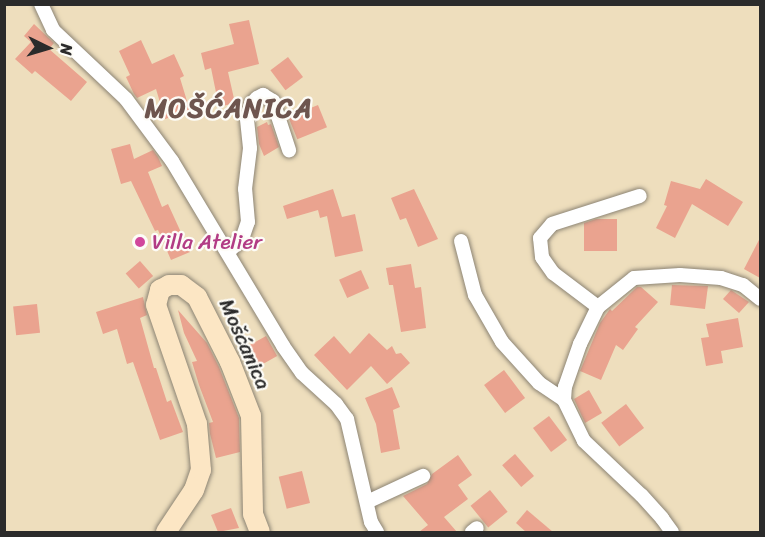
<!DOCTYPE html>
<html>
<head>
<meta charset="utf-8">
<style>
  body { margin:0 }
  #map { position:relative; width:765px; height:537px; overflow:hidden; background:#eedebd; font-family:Sriracha,sans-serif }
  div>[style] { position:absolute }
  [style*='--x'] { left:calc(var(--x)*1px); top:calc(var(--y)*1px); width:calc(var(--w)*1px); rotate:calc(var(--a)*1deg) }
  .building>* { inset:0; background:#eaa38f; transform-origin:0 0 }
  .roads { filter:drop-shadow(0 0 2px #8c8474) drop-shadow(0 0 2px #8c8474) }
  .minor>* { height:14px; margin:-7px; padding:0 7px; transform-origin:7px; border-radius:7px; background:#fff }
  .secondary>* { height:20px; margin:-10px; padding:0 10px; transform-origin:10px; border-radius:10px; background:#fce6c4 }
  .dots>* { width:16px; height:16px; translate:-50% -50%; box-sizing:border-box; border:3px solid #fdfcf7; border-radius:50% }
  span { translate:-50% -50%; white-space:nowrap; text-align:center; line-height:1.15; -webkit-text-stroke:4.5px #fdfcf7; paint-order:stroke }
  .hotel-label { font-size:21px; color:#b23c85 }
  .left { translate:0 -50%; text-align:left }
  .street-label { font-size:21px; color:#2b2b2b }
  .district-label { font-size:27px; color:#6e554e; font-weight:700; letter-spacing:1.5px }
  .frame { position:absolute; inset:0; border:6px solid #2b2b2b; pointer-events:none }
  .north { position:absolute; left:18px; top:18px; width:60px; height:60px; -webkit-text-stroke:4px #fdfcf7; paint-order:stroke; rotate:95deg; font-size:16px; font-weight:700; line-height:24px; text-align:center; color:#2b2b2b }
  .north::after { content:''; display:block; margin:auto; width:21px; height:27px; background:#2b2b2b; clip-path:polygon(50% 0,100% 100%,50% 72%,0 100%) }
</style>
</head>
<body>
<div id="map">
  <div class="building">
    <div style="clip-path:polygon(249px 20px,259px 64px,228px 72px,235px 103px,219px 107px,211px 68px,205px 70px,201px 53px,234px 44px,229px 24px)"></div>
    <div style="clip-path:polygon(34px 24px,54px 43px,49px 49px,87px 82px,71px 101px,35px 71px,32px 74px,15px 59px,31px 42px,24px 36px)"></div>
    <div style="clip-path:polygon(141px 40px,152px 64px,174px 54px,184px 76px,180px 78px,190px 111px,165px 119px,156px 89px,137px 98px,134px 94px,126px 77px,130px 75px,119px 51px)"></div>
    <div style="left:288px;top:57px;width:25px;height:22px;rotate:53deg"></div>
    <div style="left:318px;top:105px;width:24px;height:32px;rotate:68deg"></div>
    <div style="clip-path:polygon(267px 122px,268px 125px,271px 124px,279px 147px,264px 156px,259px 144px,257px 127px)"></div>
    <div style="clip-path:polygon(130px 144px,134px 159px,153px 150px,158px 157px,162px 166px,148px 172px,162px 207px,168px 204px,190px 252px,171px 260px,158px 230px,155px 231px,131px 181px,121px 184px,111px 149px)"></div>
    <div style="clip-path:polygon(706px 179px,743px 202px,728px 226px,692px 204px,675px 238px,656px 228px,667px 206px,664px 205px,671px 181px,700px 189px)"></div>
    <div style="clip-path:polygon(333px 189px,342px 217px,355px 214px,363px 251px,335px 257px,327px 216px,320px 218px,318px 210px,287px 219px,283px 206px)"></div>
    <div style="clip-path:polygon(414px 189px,438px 239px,418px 247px,406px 218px,400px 220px,391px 198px)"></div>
    <div style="clip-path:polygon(596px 219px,617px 219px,617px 251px,584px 251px,584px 223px)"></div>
    <div style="clip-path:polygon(760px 238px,760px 278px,744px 269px)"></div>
    <div style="left:140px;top:261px;width:20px;height:19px;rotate:49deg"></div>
    <div style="clip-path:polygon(411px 264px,415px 288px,421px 287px,426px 328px,401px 332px,393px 285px,389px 285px,386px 268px)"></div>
    <div style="left:361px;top:270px;width:20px;height:24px;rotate:66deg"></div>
    <div style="clip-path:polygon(672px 285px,708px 286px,705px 309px,670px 305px)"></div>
    <div style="clip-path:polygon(637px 287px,641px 287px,658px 302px,635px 327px,638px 329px,623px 350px,616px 345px,601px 380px,580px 371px,600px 323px,610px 309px,612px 311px)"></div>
    <div style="clip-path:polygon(731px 290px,749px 302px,739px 313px,723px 299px)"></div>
    <div style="clip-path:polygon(143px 297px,147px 315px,140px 318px,154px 368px,156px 368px,167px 402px,171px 400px,183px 432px,160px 440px,133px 362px,127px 364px,117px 329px,103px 334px,96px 312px)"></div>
    <div style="left:37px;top:304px;width:29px;height:24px;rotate:84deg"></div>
    <div style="clip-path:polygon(178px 310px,207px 343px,219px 367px,239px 418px,240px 452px,216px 458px,210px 434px,209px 423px,213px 422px,199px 385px,192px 362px,197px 361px,184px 333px)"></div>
    <div style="clip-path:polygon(738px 318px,743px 347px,721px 351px,723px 363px,706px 366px,701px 338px,709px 337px,706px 324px)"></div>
    <div style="clip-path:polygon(369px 333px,387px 350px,392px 346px,396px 354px,401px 353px,410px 363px,387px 384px,371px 366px,347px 390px,314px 355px,334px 336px,350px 354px)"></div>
    <div style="left:266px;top:336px;width:23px;height:27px;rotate:61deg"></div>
    <div style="left:504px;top:370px;width:35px;height:25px;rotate:53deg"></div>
    <div style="clip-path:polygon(392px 387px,400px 407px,393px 410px,400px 449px,381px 453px,376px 424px,365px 398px)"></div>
    <div style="clip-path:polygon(589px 390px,602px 413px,585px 423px,574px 399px)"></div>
    <div style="left:626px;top:404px;width:30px;height:31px;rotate:53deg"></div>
    <div style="left:549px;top:416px;width:30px;height:20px;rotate:53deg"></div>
    <div style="left:515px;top:454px;width:29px;height:17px;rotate:49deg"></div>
    <div style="clip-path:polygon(458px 455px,472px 475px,458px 485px,468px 499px,444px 517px,457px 532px,419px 532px,428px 525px,403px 496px,427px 484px,432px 474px)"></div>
    <div style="left:302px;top:471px;width:33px;height:24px;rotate:76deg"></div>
    <div style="left:490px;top:490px;width:28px;height:25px;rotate:51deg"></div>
    <div style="clip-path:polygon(231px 508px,239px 528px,218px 532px,211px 515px)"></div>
    <div style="clip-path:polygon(527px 510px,553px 532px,526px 532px,516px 523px)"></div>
  </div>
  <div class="roads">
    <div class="minor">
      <div style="--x:41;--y:4;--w:29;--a:65"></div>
      <div style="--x:53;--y:30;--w:100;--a:43.4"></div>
      <div style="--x:126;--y:99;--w:77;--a:53.4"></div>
      <div style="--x:172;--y:161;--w:216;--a:59"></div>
      <div style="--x:283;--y:346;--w:33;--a:55"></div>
      <div style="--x:302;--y:373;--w:46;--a:42.4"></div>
      <div style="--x:336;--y:404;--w:19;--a:54"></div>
      <div style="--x:347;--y:419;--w:106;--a:76.9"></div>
      <div style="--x:371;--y:522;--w:12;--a:59"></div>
      <div style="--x:461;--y:241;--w:56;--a:75.5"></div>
      <div style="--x:475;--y:295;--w:54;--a:60.1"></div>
      <div style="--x:502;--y:342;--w:55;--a:47.9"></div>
      <div style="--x:539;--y:383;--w:30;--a:34"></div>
      <div style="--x:228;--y:252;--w:19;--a:-43"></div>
      <div style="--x:242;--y:239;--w:18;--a:-71"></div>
      <div style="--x:248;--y:222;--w:33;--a:-95"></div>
      <div style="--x:245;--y:189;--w:41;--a:-83"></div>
      <div style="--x:250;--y:148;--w:30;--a:-96"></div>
      <div style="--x:247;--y:118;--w:15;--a:-74"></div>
      <div style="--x:251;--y:104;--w:8;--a:-45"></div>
      <div style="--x:257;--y:98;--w:7;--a:-27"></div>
      <div style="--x:263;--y:95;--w:12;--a:31"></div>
      <div style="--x:273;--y:101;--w:52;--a:71.9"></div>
      <div style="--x:598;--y:307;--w:56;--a:-142.9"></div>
      <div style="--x:553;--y:273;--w:19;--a:-125"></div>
      <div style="--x:542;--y:257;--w:19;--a:-96"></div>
      <div style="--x:540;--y:238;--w:18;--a:-49"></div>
      <div style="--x:552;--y:224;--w:92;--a:-17.7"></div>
      <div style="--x:367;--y:502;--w:62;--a:-24.9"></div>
      <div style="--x:472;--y:532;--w:6;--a:-39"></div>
      <div style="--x:672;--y:532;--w:17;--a:-126"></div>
      <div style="--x:662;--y:518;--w:31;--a:-132"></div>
      <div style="--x:641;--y:495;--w:79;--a:-136.5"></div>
      <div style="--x:584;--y:441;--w:46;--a:-116"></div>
      <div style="--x:564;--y:400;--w:13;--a:-86"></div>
      <div style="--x:565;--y:387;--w:46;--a:-70.8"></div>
      <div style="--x:580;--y:344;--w:41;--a:-64.1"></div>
      <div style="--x:598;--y:307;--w:46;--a:-38.9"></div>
      <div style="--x:634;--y:278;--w:46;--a:-3.7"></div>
      <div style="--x:680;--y:275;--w:41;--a:4.2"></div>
      <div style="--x:721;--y:278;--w:23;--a:18"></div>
      <div style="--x:743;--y:285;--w:22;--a:39"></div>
    </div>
    <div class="secondary">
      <div style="--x:166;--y:532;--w:50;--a:-56.3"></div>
      <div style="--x:194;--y:490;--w:21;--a:-71"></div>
      <div style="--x:201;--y:470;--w:46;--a:-95"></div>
      <div style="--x:197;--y:424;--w:126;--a:-109"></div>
      <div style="--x:156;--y:305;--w:16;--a:-75"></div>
      <div style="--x:160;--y:290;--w:10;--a:-29"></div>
      <div style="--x:169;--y:285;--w:12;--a:0"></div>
      <div style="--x:181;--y:285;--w:20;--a:37"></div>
      <div style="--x:197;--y:297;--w:73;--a:63.1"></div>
      <div style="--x:230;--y:362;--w:58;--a:68.7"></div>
      <div style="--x:251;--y:416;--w:98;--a:88.8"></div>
      <div style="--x:253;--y:514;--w:19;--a:69"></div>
    </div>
  </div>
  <div class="dots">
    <div style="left:140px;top:242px;background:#d1479c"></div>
  </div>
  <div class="hotel-label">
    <span class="left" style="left:152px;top:242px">Villa Atelier</span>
  </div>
  <div class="street-label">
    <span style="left:245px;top:344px;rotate:66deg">Mošćanica</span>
  </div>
  <div class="district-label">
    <span style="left:229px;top:109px">MOŠĆANICA</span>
  </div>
  <div class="frame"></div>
  <div class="north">N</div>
</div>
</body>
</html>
